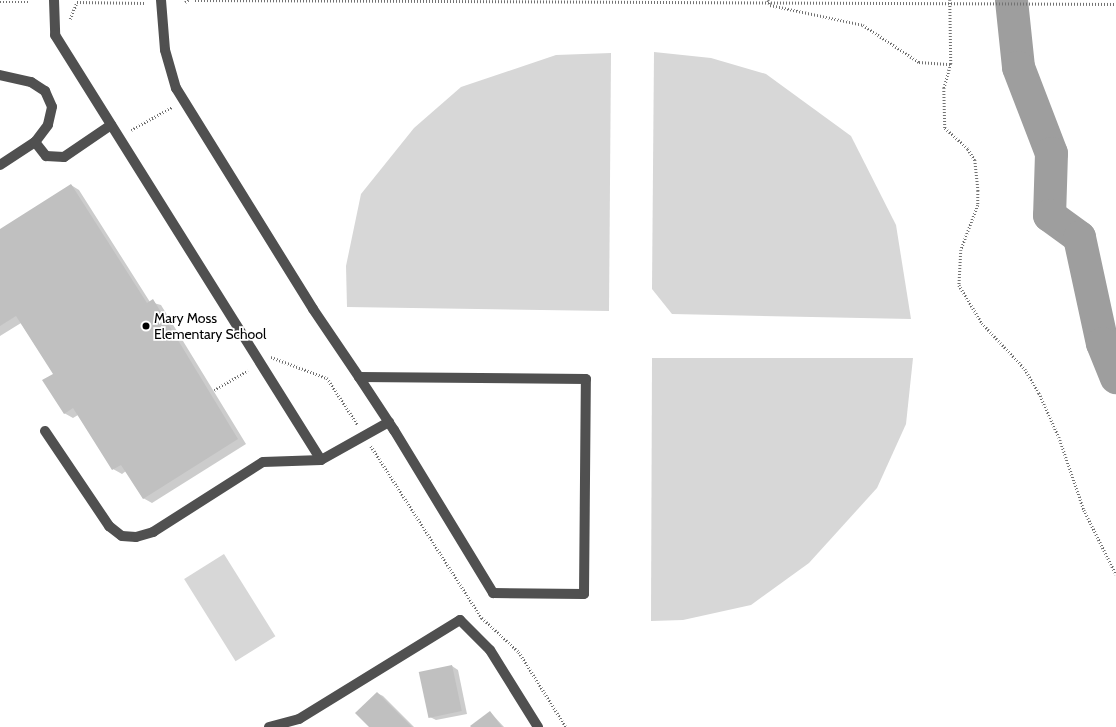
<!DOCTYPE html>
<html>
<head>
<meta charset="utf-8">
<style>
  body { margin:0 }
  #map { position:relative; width:1116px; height:727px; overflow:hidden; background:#fff; font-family:Cabin,sans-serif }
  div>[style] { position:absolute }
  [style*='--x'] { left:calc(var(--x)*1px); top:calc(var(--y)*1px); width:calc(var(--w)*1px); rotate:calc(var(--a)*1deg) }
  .green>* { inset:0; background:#d7d7d7; transform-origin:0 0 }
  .shadow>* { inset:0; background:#0003 }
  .river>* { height:33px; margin:-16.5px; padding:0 16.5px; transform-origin:16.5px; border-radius:16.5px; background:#9e9e9e }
  .building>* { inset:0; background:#c0c0c0; transform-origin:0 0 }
  .path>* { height:2.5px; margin-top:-1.25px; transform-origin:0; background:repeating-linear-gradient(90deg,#727272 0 1px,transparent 0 3px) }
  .minor>* { height:10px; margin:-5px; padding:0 5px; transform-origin:5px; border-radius:5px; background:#505050 }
  .dots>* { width:11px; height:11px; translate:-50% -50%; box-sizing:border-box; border:2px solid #fff; border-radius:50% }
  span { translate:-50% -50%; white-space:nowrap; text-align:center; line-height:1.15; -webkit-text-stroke:3.5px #fff; paint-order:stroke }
  .poi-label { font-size:14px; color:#000 }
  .left { translate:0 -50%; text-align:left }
</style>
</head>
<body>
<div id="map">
  <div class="green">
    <div style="clip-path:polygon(654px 52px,711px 58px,766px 74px,851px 136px,896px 225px,911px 319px,672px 314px,652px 289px)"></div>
    <div style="clip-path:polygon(611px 53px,609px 311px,347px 307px,346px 266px,361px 194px,414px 128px,461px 87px,556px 55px)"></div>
    <div style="clip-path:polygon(652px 358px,913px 358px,906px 424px,877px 488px,809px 563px,751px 605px,683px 620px,651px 621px)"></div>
    <div style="left:224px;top:554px;width:97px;height:47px;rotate:58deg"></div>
  </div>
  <div class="shadow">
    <div style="clip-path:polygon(71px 185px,79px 190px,150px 302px,161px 305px,246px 444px,152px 503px,143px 498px,126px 471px,122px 474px,113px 469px,78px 415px,73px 418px,64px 413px,54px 374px,21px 323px,0 336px,0 230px)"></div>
    <div style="clip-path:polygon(452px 666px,458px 670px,467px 714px,436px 720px,430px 717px)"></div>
    <div style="clip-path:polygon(377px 693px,383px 696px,414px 727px,370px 727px)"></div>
    <div style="clip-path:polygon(490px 712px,504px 727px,472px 727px)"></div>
  </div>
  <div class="river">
    <div style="--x:1011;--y:0;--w:67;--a:84"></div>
    <div style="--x:1018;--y:67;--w:92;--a:69"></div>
    <div style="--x:1051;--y:153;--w:62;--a:91.8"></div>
    <div style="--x:1049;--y:215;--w:37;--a:36"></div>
    <div style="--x:1079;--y:237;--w:108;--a:77.8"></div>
    <div style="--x:1102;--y:343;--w:37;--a:68"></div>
  </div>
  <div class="building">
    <div style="clip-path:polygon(71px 184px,147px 303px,153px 299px,238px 439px,143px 499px,121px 465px,112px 470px,73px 408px,64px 414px,42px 380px,53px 374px,16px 316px,0 326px,0 229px)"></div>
    <div style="left:452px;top:665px;width:47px;height:34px;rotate:78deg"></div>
    <div style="clip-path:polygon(377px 692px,412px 727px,369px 727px,355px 713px)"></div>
    <div style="clip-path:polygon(490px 711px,502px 727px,471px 727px,470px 726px)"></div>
  </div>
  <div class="path">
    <div style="--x:195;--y:0;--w:921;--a:0.25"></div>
    <div style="--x:768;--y:0;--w:5;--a:68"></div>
    <div style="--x:770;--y:5;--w:95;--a:12.1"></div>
    <div style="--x:863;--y:25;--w:67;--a:33.5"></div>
    <div style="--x:919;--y:62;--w:32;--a:4"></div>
    <div style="--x:950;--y:0;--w:64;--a:89.1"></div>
    <div style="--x:951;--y:64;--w:25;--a:106"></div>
    <div style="--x:944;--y:88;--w:40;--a:88.6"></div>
    <div style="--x:945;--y:128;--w:31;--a:42"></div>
    <div style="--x:968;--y:149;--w:13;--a:58"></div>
    <div style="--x:975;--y:160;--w:31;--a:84"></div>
    <div style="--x:978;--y:191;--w:14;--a:90"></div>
    <div style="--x:978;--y:205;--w:48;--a:110.7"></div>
    <div style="--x:961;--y:250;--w:35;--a:93"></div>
    <div style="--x:959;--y:285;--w:44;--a:58.8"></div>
    <div style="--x:982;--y:323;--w:63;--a:46.9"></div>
    <div style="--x:1025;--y:369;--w:28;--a:60"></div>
    <div style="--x:1039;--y:393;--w:48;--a:65.6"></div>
    <div style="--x:1059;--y:437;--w:77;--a:71.1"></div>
    <div style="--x:1084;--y:510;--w:72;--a:63.4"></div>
    <div style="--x:0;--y:2;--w:30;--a:0"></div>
    <div style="--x:185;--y:2;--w:4;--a:-34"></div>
    <div style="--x:70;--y:19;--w:18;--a:-68"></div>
    <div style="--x:77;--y:2;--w:67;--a:0.9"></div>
    <div style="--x:131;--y:130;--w:47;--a:-29.3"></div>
    <div style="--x:271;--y:357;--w:60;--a:20.6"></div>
    <div style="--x:327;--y:378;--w:56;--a:56.6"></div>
    <div style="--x:214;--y:390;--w:39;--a:-30"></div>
    <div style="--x:371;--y:446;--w:205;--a:57.2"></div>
    <div style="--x:482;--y:618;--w:50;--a:42.6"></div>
    <div style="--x:519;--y:652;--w:89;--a:57.9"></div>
  </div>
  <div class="minor">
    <div style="--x:54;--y:0;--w:35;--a:88"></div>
    <div style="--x:55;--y:35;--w:501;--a:57.96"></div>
    <div style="--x:161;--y:0;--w:50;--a:85.4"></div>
    <div style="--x:165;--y:50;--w:40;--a:74"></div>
    <div style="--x:176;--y:88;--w:260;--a:58.2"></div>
    <div style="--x:313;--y:309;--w:82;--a:55.9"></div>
    <div style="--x:359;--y:377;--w:64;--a:56.6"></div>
    <div style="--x:394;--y:430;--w:191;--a:58.7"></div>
    <div style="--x:493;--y:593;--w:91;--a:0.6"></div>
    <div style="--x:584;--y:594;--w:215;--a:-89.5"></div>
    <div style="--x:586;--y:379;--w:227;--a:-179.5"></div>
    <div style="--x:0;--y:75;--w:32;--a:13"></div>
    <div style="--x:31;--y:82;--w:17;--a:33"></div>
    <div style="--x:45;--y:91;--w:17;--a:66"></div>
    <div style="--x:52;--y:107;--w:18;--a:103"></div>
    <div style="--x:48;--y:125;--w:21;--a:127"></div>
    <div style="--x:35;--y:142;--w:42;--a:146.7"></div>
    <div style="--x:35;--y:142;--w:18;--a:52"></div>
    <div style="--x:46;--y:156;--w:18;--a:3"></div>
    <div style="--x:64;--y:157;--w:57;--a:-34.2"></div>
    <div style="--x:45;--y:431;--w:115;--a:56"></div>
    <div style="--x:109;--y:526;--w:16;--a:38"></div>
    <div style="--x:122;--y:536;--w:14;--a:4"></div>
    <div style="--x:136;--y:537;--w:18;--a:-16"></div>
    <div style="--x:153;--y:532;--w:130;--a:-32.5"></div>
    <div style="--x:263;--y:462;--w:58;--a:-2"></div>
    <div style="--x:321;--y:460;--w:78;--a:-29.2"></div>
    <div style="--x:269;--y:727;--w:31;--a:-15"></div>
    <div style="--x:299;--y:719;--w:189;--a:-31.6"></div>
    <div style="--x:460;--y:620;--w:42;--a:45"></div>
    <div style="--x:490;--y:650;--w:91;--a:58.1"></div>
  </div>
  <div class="dots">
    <div style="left:146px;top:326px;background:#000"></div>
  </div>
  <div class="poi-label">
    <span class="left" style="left:154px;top:326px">Mary Moss<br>Elementary School</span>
  </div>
</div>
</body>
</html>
